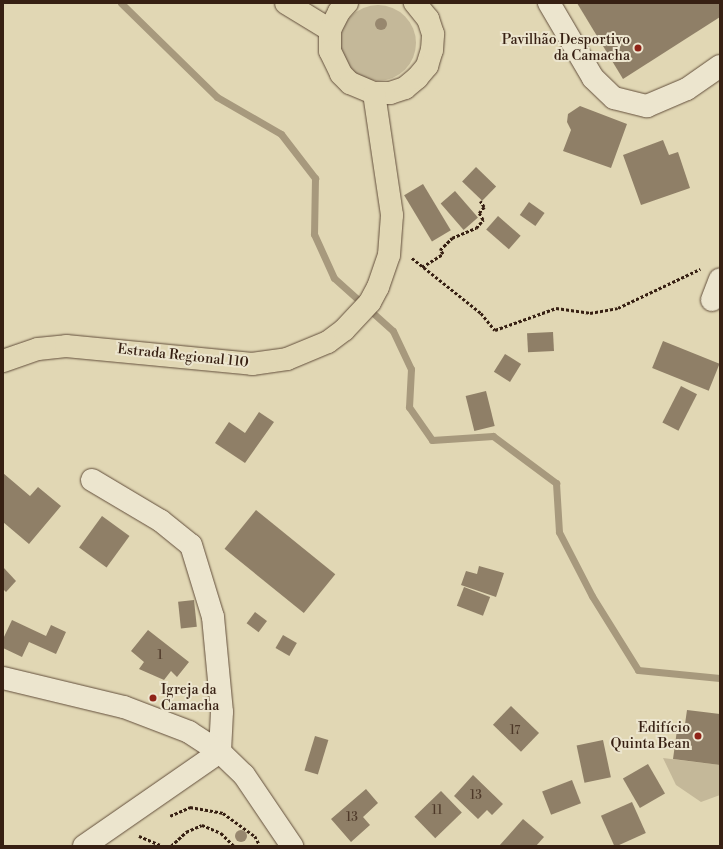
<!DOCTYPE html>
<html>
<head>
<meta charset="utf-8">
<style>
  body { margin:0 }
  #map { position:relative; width:723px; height:849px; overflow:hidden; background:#e1d7b4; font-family:"Libre Bodoni",serif }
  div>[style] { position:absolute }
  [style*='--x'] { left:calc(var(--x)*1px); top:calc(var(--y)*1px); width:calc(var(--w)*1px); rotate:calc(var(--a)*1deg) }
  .green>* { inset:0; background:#c4b899 }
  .round { border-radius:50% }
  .stream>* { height:7px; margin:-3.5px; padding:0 3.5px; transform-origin:3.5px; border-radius:3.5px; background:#a7997d }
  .building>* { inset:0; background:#8f7f67; transform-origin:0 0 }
  .path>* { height:2.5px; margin-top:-1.25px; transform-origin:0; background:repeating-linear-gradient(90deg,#372013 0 3px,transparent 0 5px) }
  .roads { filter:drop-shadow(0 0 1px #624e3b) drop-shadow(0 0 1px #624e3b) }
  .minor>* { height:22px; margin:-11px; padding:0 11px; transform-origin:11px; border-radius:11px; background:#ece5ce }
  .major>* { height:22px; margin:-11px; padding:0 11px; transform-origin:11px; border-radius:11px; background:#e1d7b4 }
  .trees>* { width:12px; height:12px; margin:-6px; border-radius:50%; background:#97876e }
  .dots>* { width:11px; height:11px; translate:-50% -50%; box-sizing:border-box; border:2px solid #ece5ce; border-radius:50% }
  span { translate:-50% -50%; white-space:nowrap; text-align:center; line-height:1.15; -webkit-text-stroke:4px #ece5ce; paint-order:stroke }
  .number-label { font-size:12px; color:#4d3828 }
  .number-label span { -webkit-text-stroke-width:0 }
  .poi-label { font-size:14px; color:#372013 }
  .right { translate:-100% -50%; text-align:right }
  .left { translate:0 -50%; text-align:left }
  .street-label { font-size:14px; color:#372013 }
  .frame { position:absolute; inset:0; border:4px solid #372013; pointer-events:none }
</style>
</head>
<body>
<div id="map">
  <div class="green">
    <div class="round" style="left:340px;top:5px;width:76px;height:76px"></div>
    <div style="clip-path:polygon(663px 758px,720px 765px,720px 795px,701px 802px,676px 785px)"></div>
  </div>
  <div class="stream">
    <div style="--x:121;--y:3;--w:134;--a:44.4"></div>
    <div style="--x:217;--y:97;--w:74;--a:30"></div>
    <div style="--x:281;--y:134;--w:56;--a:52.3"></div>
    <div style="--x:315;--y:178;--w:56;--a:91"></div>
    <div style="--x:314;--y:234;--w:48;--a:65.6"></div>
    <div style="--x:334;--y:278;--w:79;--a:41.9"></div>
    <div style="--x:393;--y:331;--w:42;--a:64.7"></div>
    <div style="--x:411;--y:369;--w:38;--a:93"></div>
    <div style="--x:409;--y:407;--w:40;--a:55.1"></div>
    <div style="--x:432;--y:440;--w:61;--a:-3.8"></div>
    <div style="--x:493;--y:436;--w:79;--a:36.7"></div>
    <div style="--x:556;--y:483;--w:49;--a:86.5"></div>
    <div style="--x:559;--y:532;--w:72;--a:62.7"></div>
    <div style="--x:592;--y:596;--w:87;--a:58.1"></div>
    <div style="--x:638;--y:670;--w:82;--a:5.6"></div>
  </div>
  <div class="building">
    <div style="clip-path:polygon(577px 3px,720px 3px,720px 17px,623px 79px)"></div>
    <div style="clip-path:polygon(580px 106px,627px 124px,611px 168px,563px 151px,571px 130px,567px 122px,568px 114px)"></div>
    <div style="clip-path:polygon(663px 140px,669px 155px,678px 152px,690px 188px,641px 205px,623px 155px)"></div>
    <div style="left:476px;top:167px;width:28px;height:20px;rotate:44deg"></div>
    <div style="left:423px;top:184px;width:54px;height:22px;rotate:59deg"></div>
    <div style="left:455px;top:191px;width:35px;height:19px;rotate:49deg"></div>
    <div style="left:529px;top:202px;width:19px;height:16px;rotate:35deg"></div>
    <div style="left:498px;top:216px;width:30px;height:18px;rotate:41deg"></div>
    <div style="left:553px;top:332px;width:19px;height:26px;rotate:87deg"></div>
    <div style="left:663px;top:341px;width:61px;height:29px;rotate:22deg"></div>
    <div style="left:505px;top:354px;width:19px;height:21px;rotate:32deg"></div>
    <div style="left:681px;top:386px;width:18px;height:41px;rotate:27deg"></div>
    <div style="left:486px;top:391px;width:36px;height:21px;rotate:76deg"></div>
    <div style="clip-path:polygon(259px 412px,274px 422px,245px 463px,215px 443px,229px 422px,245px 433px)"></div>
    <div style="clip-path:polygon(3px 473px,30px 496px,38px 487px,61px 506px,29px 544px,3px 522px)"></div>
    <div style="left:256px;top:510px;width:102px;height:50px;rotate:39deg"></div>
    <div style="left:102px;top:516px;width:34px;height:39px;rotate:36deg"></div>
    <div style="clip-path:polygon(479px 566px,504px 573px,496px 597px,461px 585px,466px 571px,477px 574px)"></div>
    <div style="clip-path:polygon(3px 567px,16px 581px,6px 592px,3px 589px)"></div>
    <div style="left:464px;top:587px;width:28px;height:20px;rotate:21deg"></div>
    <div style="left:194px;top:600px;width:27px;height:16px;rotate:84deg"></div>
    <div style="left:255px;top:612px;width:15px;height:14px;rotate:37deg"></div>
    <div style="clip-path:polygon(12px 620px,46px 636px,51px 625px,66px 632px,56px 654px,29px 642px,22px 657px,3px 648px,3px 639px)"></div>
    <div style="clip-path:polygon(148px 630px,189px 662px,177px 677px,171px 671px,164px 680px,139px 669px,144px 662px,131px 651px)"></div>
    <div style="left:283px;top:635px;width:16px;height:15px;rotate:30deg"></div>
    <div style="left:511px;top:706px;width:39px;height:26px;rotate:44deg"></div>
    <div style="clip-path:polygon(687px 710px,720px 714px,720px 765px,673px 759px,677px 730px,684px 731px)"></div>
    <div style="left:315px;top:736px;width:14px;height:36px;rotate:17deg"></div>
    <div style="left:603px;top:740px;width:38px;height:27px;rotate:78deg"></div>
    <div style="left:648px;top:764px;width:34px;height:29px;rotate:60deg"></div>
    <div style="clip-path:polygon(473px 775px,503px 804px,492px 815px,487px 810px,478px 819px,454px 796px)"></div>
    <div style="left:572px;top:780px;width:25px;height:32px;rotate:69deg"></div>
    <div style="clip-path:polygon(366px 789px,378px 803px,363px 817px,370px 825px,351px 842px,331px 819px)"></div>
    <div style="left:441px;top:791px;width:30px;height:37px;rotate:46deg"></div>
    <div style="left:632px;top:802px;width:34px;height:34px;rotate:66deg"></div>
    <div style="clip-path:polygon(523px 819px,544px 837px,536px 846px,499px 846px)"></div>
  </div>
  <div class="path">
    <div style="--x:412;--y:258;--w:88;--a:38.6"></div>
    <div style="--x:481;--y:313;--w:22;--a:51"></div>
    <div style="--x:495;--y:330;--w:65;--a:-19.8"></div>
    <div style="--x:556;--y:308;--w:34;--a:8"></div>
    <div style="--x:590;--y:313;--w:28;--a:-10"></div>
    <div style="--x:618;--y:308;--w:91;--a:-25.4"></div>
    <div style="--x:422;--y:267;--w:25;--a:-32"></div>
    <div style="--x:443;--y:254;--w:5;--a:-127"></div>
    <div style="--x:440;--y:250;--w:17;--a:-45"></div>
    <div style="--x:452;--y:238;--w:26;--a:-23"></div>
    <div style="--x:476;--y:228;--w:11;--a:-49"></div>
    <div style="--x:483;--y:220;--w:8;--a:-120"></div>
    <div style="--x:479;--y:213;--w:8;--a:-50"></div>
    <div style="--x:484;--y:207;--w:7;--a:-124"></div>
    <div style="--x:170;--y:816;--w:22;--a:-24"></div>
    <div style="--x:190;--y:807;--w:34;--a:10"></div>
    <div style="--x:223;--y:813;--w:39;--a:36"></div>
    <div style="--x:255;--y:836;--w:11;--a:63"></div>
    <div style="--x:139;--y:836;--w:25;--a:23"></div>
    <div style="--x:171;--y:846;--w:21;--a:-43"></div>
    <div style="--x:186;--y:832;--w:17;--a:-24"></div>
    <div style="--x:202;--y:825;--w:21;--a:23"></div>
    <div style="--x:221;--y:833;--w:18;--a:45"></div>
  </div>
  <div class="roads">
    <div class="minor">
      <div style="--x:549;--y:3;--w:87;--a:59.6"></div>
      <div style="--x:593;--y:78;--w:29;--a:44"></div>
      <div style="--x:614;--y:98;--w:34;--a:14"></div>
      <div style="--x:647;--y:106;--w:43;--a:-23"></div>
      <div style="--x:687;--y:89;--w:40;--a:-34.9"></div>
      <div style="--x:712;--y:300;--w:22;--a:-69"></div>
      <div style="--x:92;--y:480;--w:80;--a:30.7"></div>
      <div style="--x:161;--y:521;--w:38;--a:39"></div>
      <div style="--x:191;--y:545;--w:75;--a:73"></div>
      <div style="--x:213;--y:617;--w:95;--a:84.6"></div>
      <div style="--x:222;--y:712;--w:40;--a:92.9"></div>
      <div style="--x:3;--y:678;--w:124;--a:13.5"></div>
      <div style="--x:124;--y:707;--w:70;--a:21"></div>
      <div style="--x:189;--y:732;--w:37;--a:33"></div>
      <div style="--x:220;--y:752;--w:33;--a:44"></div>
      <div style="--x:244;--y:775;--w:86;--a:55.9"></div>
      <div style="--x:84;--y:846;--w:165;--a:-34.7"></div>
    </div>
    <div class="major">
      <div style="--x:286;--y:3;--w:52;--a:31.5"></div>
      <div style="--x:347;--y:3;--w:12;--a:132"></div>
      <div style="--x:339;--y:12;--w:20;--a:117"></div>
      <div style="--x:330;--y:30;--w:21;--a:90"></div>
      <div style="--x:330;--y:51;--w:25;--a:64"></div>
      <div style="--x:341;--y:74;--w:13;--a:45"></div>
      <div style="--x:350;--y:83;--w:26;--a:23"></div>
      <div style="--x:374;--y:93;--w:16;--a:0"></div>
      <div style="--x:390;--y:93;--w:16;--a:-18"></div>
      <div style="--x:405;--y:88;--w:16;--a:-40"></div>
      <div style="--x:417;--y:78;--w:16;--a:-50"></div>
      <div style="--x:427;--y:66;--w:17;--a:-73"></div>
      <div style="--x:432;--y:50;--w:16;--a:-86"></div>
      <div style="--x:433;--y:34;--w:16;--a:-108"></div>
      <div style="--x:428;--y:19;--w:21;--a:-129"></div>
      <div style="--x:3;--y:361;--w:37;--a:-19"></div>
      <div style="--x:38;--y:349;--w:28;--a:-6"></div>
      <div style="--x:66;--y:346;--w:187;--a:5.5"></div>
      <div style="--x:252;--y:364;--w:35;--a:-8"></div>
      <div style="--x:287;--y:359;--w:44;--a:-22.5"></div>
      <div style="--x:328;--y:342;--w:20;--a:-37"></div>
      <div style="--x:344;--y:330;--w:38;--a:-47"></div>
      <div style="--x:370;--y:302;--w:17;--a:-62"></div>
      <div style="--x:378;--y:287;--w:34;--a:-71"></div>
      <div style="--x:389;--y:255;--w:40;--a:-85.7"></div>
      <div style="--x:392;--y:215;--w:123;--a:-98.4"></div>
    </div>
  </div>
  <div class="trees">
    <div style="left:381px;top:24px"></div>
    <div style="left:241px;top:836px"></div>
  </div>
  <div class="dots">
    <div style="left:638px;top:48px;background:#8f2418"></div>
    <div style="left:153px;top:698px;background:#8f2418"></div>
    <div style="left:698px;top:736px;background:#8f2418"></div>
  </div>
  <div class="number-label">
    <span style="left:160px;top:656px">1</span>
    <span style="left:515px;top:731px">17</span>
    <span style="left:476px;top:796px">13</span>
    <span style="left:437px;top:811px">11</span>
    <span style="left:352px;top:818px">13</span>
  </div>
  <div class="poi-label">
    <span class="right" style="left:630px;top:48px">Pavilhão Desportivo<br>da Camacha</span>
    <span class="left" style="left:161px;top:698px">Igreja da<br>Camacha</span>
    <span class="right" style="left:690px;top:736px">Edifício<br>Quinta Bean</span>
  </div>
  <div class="street-label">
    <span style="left:183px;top:356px;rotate:6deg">Estrada Regional 110</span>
  </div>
  <div class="frame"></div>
</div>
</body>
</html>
